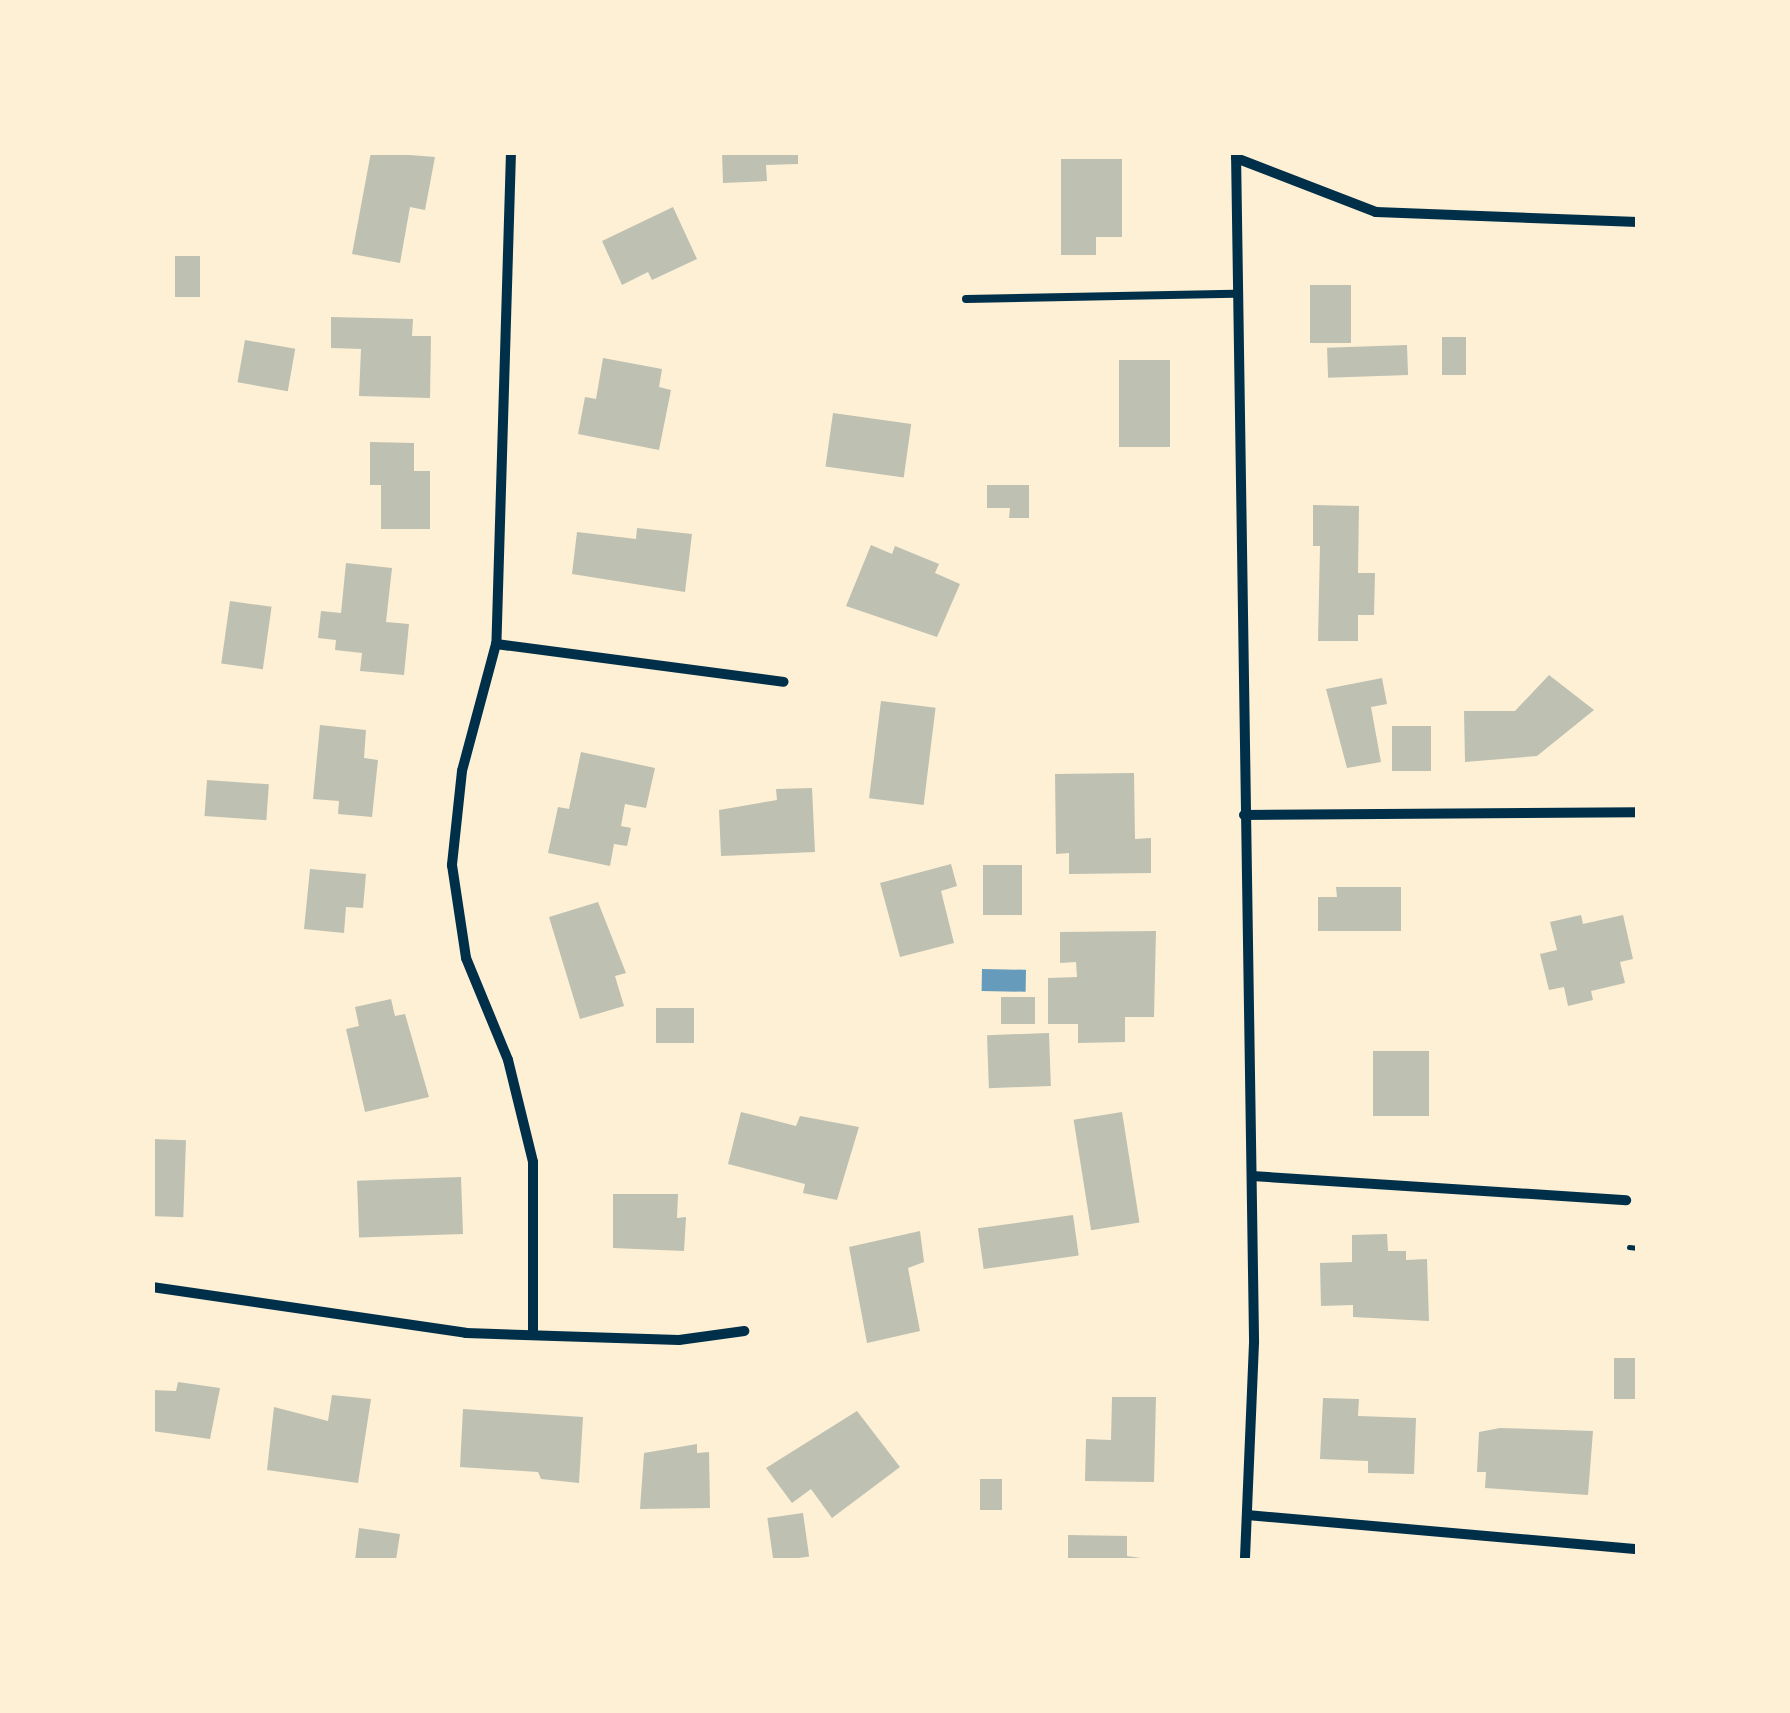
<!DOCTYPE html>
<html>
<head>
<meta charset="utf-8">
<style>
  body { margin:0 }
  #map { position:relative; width:1790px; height:1713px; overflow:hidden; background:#fdf0d5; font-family:"Public Sans",sans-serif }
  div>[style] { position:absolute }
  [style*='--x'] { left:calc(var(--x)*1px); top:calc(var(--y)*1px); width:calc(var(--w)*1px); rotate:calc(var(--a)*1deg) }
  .water>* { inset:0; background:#669bbc; transform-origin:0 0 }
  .building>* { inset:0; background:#bec0b2; transform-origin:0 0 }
  .path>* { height:5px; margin:-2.5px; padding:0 2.5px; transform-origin:2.5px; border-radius:2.5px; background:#003049 }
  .service>* { height:8px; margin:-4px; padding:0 4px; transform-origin:4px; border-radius:4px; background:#003049 }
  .minor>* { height:10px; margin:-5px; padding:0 5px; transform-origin:5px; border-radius:5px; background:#003049 }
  span { translate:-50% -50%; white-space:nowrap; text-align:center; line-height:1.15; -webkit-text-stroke:9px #fdf0d5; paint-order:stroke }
  .frame { position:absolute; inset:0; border:155px solid #fdf0d5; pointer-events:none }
</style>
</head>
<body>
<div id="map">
  <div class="water">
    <div style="left:982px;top:969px;width:44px;height:22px;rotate:1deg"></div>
  </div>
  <div class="building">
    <div style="clip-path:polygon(371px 152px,435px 157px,425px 210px,410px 207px,400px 263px,352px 254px)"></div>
    <div style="clip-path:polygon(722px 152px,798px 152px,798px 164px,766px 165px,767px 181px,723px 183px)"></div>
    <div style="clip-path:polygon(1061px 159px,1122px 159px,1122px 237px,1096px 237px,1096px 255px,1061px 255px)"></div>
    <div style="clip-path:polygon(673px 207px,697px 259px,652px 280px,648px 272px,622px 285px,602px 241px)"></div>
    <div style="left:175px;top:256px;width:25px;height:41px"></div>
    <div style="left:1310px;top:285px;width:41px;height:58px"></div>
    <div style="clip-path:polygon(331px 317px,413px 319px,412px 336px,431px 336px,430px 398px,359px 396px,361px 349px,331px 348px)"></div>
    <div style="left:1442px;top:337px;width:24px;height:38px"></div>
    <div style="left:245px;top:340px;width:51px;height:43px;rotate:10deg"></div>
    <div style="left:1407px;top:345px;width:30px;height:80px;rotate:88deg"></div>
    <div style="clip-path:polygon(603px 358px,662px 369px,659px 387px,671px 390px,659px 450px,578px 434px,585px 397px,596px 399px)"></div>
    <div style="left:1170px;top:360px;width:87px;height:51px;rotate:90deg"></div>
    <div style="left:833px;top:413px;width:79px;height:54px;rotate:8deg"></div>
    <div style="clip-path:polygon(370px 442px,414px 443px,414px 471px,430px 471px,430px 529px,381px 529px,381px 485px,370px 485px)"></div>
    <div style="clip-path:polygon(987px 485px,1029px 485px,1029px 518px,1009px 518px,1010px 508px,987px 508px)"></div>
    <div style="clip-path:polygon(1313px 505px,1359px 506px,1358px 573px,1375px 573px,1374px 615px,1358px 615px,1358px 641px,1318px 641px,1320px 546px,1313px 546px)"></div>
    <div style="clip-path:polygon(637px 528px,692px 534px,685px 592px,572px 574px,577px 532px,636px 539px)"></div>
    <div style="clip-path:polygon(871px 545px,892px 554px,895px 546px,939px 564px,935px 573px,960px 584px,937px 637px,846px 606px)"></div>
    <div style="clip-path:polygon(346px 563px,392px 568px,386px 622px,409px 624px,404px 675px,360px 671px,362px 653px,335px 650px,336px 640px,318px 638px,321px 611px,341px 613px)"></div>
    <div style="left:230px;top:601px;width:42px;height:63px;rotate:8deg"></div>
    <div style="clip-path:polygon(1549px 675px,1594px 710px,1537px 756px,1465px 762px,1464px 711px,1515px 711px)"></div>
    <div style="clip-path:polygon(1382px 678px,1387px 704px,1371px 707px,1381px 762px,1347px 768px,1326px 689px)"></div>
    <div style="left:881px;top:701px;width:55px;height:98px;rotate:7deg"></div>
    <div style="clip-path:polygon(320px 725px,366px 730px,364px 758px,378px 760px,372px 817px,338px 814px,339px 801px,313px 799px)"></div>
    <div style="left:1392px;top:726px;width:39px;height:45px"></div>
    <div style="clip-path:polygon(581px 752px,655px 768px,646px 808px,625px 804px,621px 826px,631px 828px,627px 846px,614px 844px,610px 866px,548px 853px,558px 807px,569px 809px)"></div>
    <div style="clip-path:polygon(1134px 773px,1135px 839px,1151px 838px,1151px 873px,1069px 874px,1069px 853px,1056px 854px,1055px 774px)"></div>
    <div style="left:207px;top:780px;width:62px;height:36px;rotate:4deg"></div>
    <div style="clip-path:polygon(812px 788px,815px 852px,721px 856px,719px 810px,777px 800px,776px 789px)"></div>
    <div style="clip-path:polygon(951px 864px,957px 886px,941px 891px,954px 943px,900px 957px,880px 883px)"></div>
    <div style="left:983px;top:865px;width:39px;height:50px"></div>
    <div style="clip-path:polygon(310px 869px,366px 874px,363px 908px,346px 907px,344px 933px,304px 929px)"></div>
    <div style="clip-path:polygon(1336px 887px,1401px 887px,1401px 931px,1318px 931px,1318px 897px,1337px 897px)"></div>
    <div style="clip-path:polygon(598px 902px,626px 973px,615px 976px,624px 1006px,580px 1019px,549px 917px)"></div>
    <div style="clip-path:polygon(1581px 915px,1583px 924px,1623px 915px,1633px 959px,1620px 962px,1625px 983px,1591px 991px,1593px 1000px,1568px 1006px,1564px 987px,1549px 990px,1540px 954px,1557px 950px,1550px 922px)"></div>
    <div style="clip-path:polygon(1156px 931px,1154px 1017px,1125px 1017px,1125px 1042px,1078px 1043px,1078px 1024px,1048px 1024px,1048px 978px,1077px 977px,1076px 962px,1060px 963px,1060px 932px)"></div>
    <div style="left:1001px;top:997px;width:34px;height:27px"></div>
    <div style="clip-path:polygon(391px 999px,395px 1016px,405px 1014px,429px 1097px,365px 1112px,346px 1029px,359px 1026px,355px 1007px)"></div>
    <div style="left:656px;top:1008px;width:38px;height:35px"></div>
    <div style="left:1049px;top:1033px;width:53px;height:62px;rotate:88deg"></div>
    <div style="left:1429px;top:1051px;width:65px;height:56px;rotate:90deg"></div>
    <div style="clip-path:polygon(741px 1112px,796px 1126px,800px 1116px,859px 1127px,837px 1200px,803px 1193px,805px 1184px,728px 1164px)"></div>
    <div style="left:1122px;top:1112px;width:112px;height:49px;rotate:81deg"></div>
    <div style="left:152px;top:1139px;width:34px;height:77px;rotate:2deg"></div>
    <div style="left:461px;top:1177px;width:57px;height:104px;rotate:88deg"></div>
    <div style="clip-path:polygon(613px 1194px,678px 1194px,677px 1218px,686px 1217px,684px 1251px,613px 1248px)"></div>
    <div style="left:1073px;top:1215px;width:41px;height:96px;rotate:82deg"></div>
    <div style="clip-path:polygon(920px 1231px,924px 1262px,908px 1268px,920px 1331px,867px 1343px,849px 1247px)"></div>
    <div style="clip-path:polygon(1387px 1234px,1388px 1251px,1406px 1251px,1406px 1260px,1427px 1259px,1429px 1321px,1353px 1317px,1353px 1305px,1321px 1306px,1320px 1263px,1352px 1262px,1352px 1235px)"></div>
    <div style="left:1614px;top:1358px;width:24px;height:41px"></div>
    <div style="clip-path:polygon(178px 1382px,220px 1388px,210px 1439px,152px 1431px,152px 1390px,176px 1391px)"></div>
    <div style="clip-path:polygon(332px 1395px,371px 1399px,358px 1483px,267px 1470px,274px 1407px,328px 1421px)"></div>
    <div style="clip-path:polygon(1112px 1397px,1156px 1397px,1154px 1482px,1085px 1481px,1086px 1439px,1111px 1440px)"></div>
    <div style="clip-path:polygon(1323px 1398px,1359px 1399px,1358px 1416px,1416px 1418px,1414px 1474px,1368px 1473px,1368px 1461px,1320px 1459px)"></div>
    <div style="clip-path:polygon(463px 1409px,583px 1417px,579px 1483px,541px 1479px,538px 1472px,460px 1467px)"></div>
    <div style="clip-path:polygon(857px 1411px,900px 1467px,832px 1518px,811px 1489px,792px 1503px,766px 1468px)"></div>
    <div style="clip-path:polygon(1500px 1428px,1593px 1431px,1588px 1495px,1485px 1488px,1486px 1472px,1477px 1472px,1479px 1432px)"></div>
    <div style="clip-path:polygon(697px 1444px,697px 1453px,709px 1452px,710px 1508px,640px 1509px,644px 1453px)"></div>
    <div style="left:980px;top:1479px;width:22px;height:31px"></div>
    <div style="left:803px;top:1513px;width:44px;height:36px;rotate:82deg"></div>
    <div style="clip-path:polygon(359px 1528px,400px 1534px,396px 1560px,355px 1560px)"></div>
    <div style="clip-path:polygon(1068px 1535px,1127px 1536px,1127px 1556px,1155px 1560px,1068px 1559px)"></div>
  </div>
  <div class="path">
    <div style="--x:1629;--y:1247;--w:9;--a:6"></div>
  </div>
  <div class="service">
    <div style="--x:966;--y:299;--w:268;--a:-1.1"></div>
  </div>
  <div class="minor">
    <div style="--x:511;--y:152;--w:492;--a:91.7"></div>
    <div style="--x:496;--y:644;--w:131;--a:105"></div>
    <div style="--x:462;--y:771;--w:95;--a:96.1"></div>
    <div style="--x:452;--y:865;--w:94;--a:81.4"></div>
    <div style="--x:466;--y:958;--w:110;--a:67.6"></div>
    <div style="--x:508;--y:1060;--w:105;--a:76.2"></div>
    <div style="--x:533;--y:1162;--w:173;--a:90"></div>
    <div style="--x:1236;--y:152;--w:1191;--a:89.13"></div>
    <div style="--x:1254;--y:1343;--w:217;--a:92.4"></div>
    <div style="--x:1236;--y:158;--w:150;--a:21.1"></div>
    <div style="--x:1376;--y:212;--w:262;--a:2.2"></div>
    <div style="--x:496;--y:644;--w:290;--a:7.5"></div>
    <div style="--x:1244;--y:815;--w:394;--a:-0.4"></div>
    <div style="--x:1252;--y:1176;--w:375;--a:3.7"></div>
    <div style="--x:152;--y:1287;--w:317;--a:8.3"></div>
    <div style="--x:466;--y:1333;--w:213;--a:1.9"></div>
    <div style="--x:679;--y:1340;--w:66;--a:-7.9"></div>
    <div style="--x:1247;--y:1515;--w:392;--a:5"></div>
  </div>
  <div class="frame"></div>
</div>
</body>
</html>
